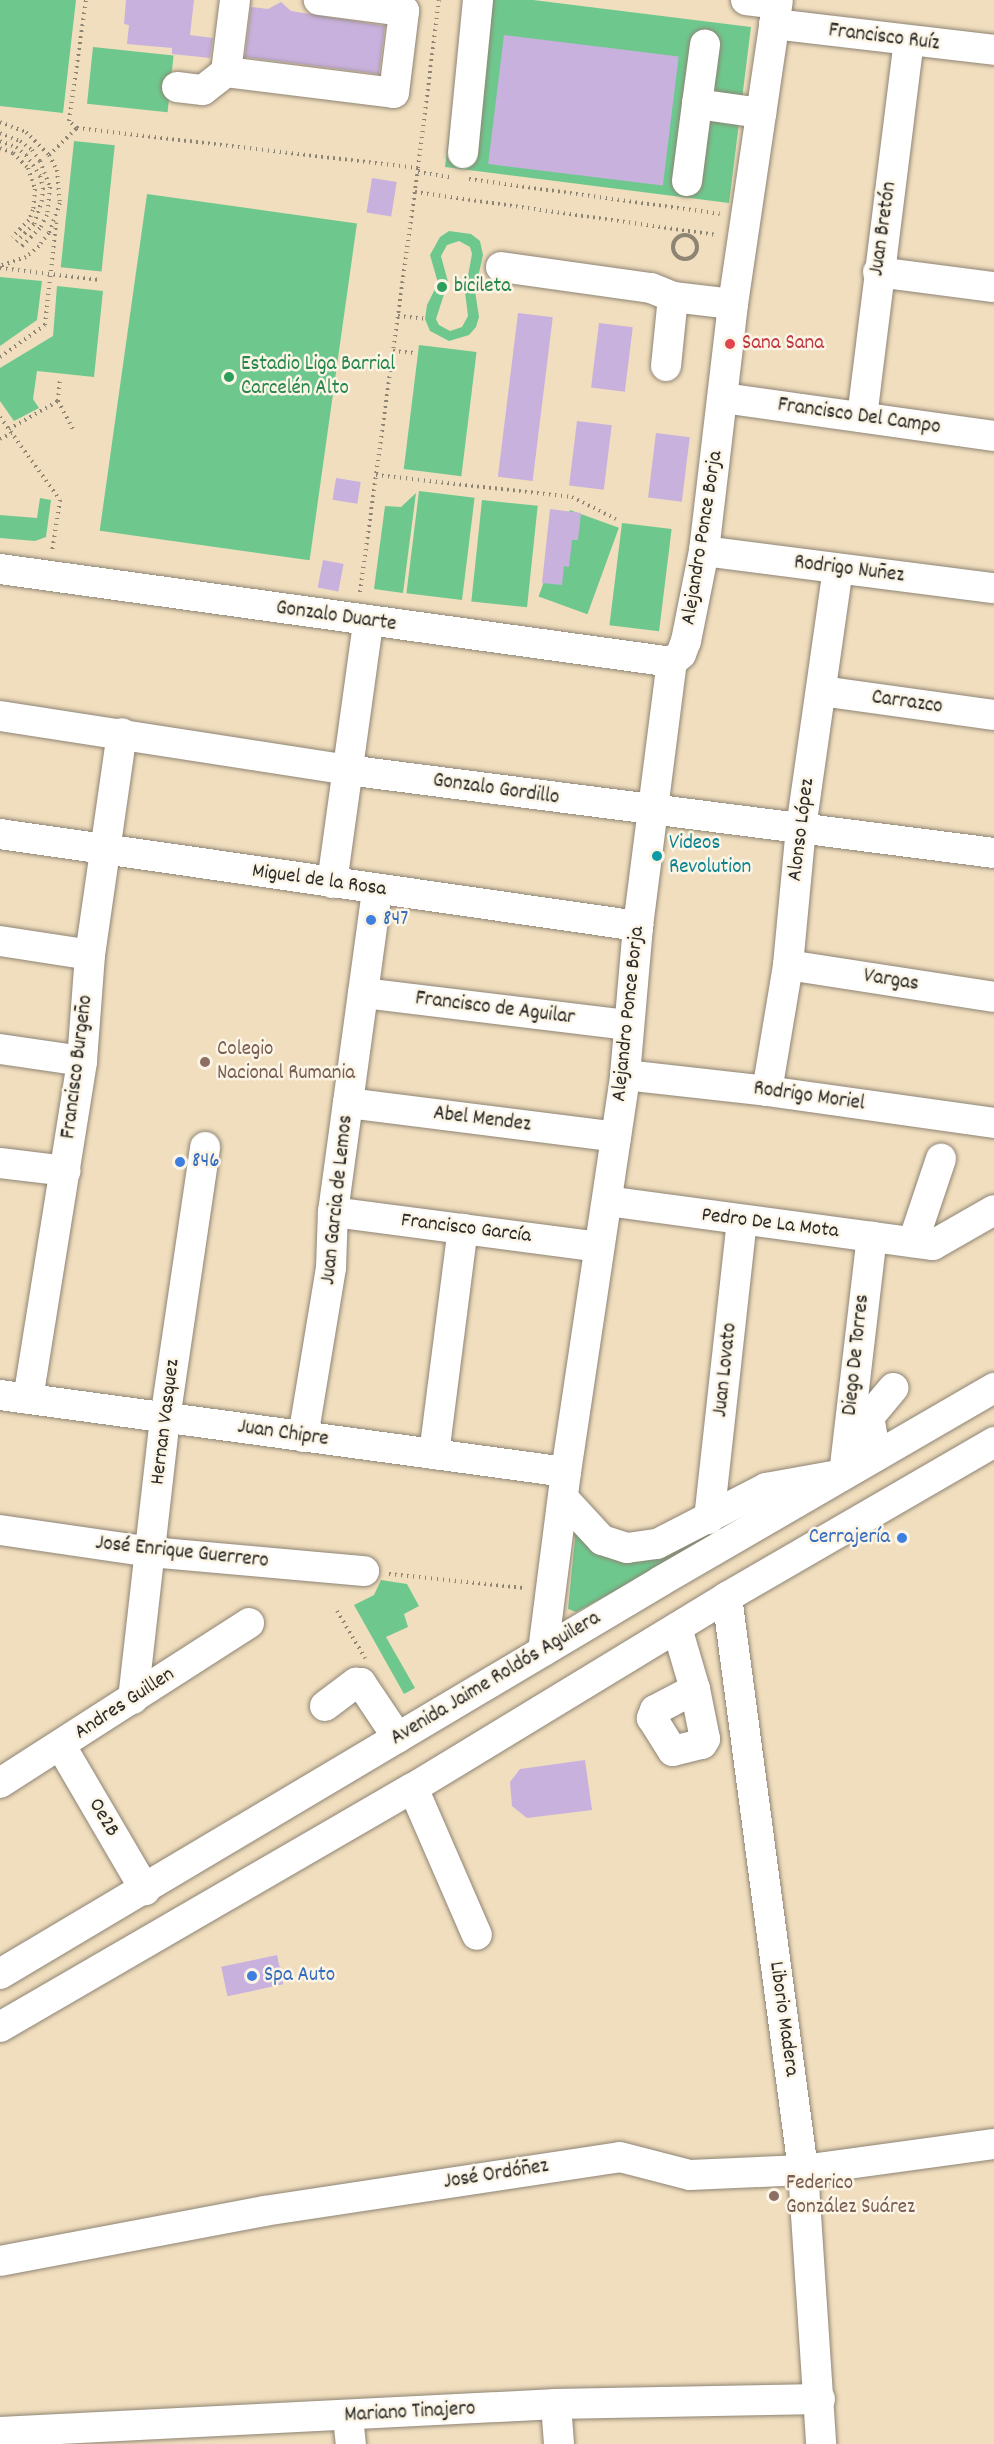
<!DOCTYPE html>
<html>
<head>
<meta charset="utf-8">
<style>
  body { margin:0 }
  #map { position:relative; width:994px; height:2444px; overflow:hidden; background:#f1debe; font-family:Dekko,sans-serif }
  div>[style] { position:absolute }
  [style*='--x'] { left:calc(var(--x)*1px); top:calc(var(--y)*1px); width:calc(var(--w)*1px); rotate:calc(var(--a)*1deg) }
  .green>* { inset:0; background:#6ec88e; transform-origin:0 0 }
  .building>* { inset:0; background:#c8b1dd; transform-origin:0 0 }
  .path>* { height:4px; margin-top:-2px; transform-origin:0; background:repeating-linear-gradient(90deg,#8e8474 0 1.5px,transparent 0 6px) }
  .path>.ring { margin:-2px; padding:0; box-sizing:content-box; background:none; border:4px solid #8e8474; border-radius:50% }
  .roads { filter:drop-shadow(0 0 2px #8e8474) drop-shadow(0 0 2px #8e8474) }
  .minor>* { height:30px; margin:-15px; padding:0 15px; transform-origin:15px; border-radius:15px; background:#fff }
  .dots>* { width:16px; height:16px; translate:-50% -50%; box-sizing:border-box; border:3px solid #fcf5e5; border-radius:50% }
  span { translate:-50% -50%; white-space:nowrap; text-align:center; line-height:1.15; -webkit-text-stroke:5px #fcf5e5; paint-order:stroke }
  .street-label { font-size:21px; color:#2b2b2b }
  .leisure-label { font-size:21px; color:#27864d }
  .left { translate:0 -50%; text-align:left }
  .health-label { font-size:21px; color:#be3a42 }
  .culture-label { font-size:21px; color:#0d838f }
  .shop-label { font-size:21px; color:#366cbe }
  .right { translate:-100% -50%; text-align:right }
  .education-label { font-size:21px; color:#785e54 }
</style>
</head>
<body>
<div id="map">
  <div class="green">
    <div style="clip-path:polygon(0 0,76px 0,63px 113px,0 106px)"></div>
    <div style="clip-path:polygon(466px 0,533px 0,751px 27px,729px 203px,445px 167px)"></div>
    <div style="left:93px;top:47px;width:81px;height:57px;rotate:6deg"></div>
    <div style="left:74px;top:141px;width:41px;height:127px;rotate:6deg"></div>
    <div style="left:147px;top:194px;width:212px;height:340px;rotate:8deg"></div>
    <div style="clip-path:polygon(evenodd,449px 231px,471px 234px,480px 241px,483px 255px,475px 291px,479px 317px,476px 327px,469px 335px,449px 341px,430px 331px,425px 319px,427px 305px,438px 283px,430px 255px,440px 237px,449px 231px,459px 241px,470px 247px,472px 254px,465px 292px,468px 316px,462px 327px,450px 331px,439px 325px,436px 319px,448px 282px,441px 256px,447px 245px,459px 241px)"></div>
    <div style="clip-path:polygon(0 277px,42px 281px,37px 320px,0 346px)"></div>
    <div style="clip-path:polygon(57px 286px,103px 291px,94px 377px,37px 371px,33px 399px,39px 408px,14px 421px,0 401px,0 368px,53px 336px)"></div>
    <div style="left:419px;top:345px;width:58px;height:125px;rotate:7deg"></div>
    <div style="left:419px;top:491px;width:56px;height:103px;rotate:7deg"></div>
    <div style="clip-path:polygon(416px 493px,403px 593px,374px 589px,385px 506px,401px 507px)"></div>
    <div style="clip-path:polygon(40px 498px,51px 500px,46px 537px,35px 541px,0 538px,0 515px,37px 518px)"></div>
    <div style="left:482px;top:500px;width:56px;height:102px;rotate:6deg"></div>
    <div style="left:570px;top:510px;width:52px;height:92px;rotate:20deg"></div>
    <div style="left:622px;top:523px;width:50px;height:103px;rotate:7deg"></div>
    <div style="clip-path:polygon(758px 1514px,576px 1612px,568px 1609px,576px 1529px,597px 1549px)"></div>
    <div style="clip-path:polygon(381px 1580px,407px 1584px,419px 1606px,404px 1614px,408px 1627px,386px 1637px,415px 1688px,404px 1694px,354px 1605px,374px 1595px)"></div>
  </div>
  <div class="building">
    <div style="clip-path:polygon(126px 0,194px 0,190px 35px,213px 38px,210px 58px,172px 54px,172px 48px,127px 44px,129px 25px,124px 24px)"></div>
    <div style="clip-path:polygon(281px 2px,291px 11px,385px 26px,379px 74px,245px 57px,251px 7px,268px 9px)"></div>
    <div style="left:504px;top:35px;width:176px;height:130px;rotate:7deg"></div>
    <div style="left:372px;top:178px;width:25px;height:35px;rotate:9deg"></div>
    <div style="left:518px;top:313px;width:35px;height:165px;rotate:7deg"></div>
    <div style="left:599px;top:323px;width:34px;height:65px;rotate:7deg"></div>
    <div style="left:577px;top:421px;width:35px;height:65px;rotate:7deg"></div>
    <div style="left:656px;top:433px;width:34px;height:65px;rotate:7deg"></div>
    <div style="left:336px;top:478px;width:25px;height:22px;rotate:9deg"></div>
    <div style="clip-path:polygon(550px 509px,581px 513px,578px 540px,572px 540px,569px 567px,564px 566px,562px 585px,542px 583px)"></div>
    <div style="left:323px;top:560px;width:21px;height:28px;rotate:11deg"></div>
    <div style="clip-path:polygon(585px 1760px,592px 1810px,527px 1818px,512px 1806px,510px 1782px,520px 1769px)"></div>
    <div style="left:277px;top:1955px;width:30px;height:57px;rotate:78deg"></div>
  </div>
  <div class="path">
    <div style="--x:0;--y:122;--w:28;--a:21"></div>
    <div style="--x:26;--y:132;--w:33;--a:45"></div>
    <div style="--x:49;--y:155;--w:17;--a:62"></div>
    <div style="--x:57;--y:170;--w:33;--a:85"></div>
    <div style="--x:60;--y:203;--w:32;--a:110"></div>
    <div style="--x:49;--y:233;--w:16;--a:128"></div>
    <div style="--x:39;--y:246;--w:17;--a:140"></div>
    <div style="--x:26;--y:257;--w:28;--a:161"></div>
    <div style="--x:77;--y:128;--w:343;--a:6.7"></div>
    <div style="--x:418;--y:168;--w:169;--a:-82.9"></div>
    <div style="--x:0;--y:133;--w:22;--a:22"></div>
    <div style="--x:20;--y:141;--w:15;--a:37"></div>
    <div style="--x:32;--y:150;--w:14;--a:54"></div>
    <div style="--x:40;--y:161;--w:28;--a:69"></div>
    <div style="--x:50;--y:187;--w:28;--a:96"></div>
    <div style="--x:47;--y:215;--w:15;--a:118"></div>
    <div style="--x:40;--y:228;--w:28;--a:135"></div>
    <div style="--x:0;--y:141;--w:17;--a:21"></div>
    <div style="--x:16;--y:147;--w:13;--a:39"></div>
    <div style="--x:26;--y:155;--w:25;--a:56"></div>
    <div style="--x:40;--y:176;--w:12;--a:76"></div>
    <div style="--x:43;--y:188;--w:12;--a:95"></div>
    <div style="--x:42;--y:200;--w:25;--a:108"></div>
    <div style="--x:34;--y:224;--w:25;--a:135"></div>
    <div style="--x:0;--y:148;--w:14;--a:21"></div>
    <div style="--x:13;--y:153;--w:21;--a:45"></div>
    <div style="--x:28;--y:168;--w:22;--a:72"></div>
    <div style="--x:35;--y:189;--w:21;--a:95"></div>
    <div style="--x:33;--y:210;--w:11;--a:112"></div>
    <div style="--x:29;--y:220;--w:24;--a:135"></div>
    <div style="--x:49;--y:155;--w:39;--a:-44"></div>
    <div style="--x:77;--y:128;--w:11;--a:-139"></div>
    <div style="--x:69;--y:121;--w:122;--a:-82"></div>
    <div style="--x:418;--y:172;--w:32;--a:9"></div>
    <div style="--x:469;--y:179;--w:253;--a:7.9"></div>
    <div style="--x:415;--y:192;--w:305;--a:8.1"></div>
    <div class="ring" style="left:673px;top:235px;width:20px;height:20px"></div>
    <div style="--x:0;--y:268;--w:101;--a:6.8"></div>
    <div style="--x:398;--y:316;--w:27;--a:6"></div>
    <div style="--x:393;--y:351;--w:22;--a:5"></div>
    <div style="--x:0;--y:357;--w:55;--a:-35.4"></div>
    <div style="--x:45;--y:325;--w:103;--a:-83.8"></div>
    <div style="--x:58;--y:401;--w:24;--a:-85"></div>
    <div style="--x:0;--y:417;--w:102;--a:54.1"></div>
    <div style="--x:60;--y:500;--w:53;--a:98.7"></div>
    <div style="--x:9;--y:429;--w:56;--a:-29.7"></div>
    <div style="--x:58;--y:401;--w:34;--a:62"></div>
    <div style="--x:0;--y:439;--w:13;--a:-27"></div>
    <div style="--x:376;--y:475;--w:197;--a:6.4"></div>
    <div style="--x:572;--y:497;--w:49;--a:26.6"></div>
    <div style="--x:360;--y:592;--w:428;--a:-82.2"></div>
    <div style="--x:389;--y:1574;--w:137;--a:5.9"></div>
    <div style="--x:337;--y:1611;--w:55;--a:59.2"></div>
  </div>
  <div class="roads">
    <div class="minor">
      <div style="--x:235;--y:0;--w:73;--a:97.1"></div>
      <div style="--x:226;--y:72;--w:169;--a:7.1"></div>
      <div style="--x:394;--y:93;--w:83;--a:-83"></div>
      <div style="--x:404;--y:11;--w:86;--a:-172.6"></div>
      <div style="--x:746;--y:0;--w:31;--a:7"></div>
      <div style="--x:774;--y:24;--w:222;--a:6.7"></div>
      <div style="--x:177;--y:87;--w:26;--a:7"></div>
      <div style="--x:203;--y:90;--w:29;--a:-38"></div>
      <div style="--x:697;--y:104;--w:60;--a:-82.3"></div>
      <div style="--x:463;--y:153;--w:154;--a:-84.4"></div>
      <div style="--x:687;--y:181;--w:78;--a:-82.6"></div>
      <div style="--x:697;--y:104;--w:65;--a:8"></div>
      <div style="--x:501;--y:267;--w:151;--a:8"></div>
      <div style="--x:651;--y:288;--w:24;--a:22"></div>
      <div style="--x:673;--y:297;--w:60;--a:6.7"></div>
      <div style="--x:878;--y:272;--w:117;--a:7.4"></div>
      <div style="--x:666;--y:366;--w:69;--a:-84.2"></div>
      <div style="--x:723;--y:398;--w:274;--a:8"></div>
      <div style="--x:862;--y:417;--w:378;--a:-82.9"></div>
      <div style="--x:704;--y:551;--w:292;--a:7.3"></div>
      <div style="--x:0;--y:569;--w:678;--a:7.88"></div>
      <div style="--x:821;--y:691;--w:175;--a:7.9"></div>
      <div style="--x:0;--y:716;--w:351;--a:8.8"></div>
      <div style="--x:347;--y:770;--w:652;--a:7.31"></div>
      <div style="--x:0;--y:834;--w:645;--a:8.21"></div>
      <div style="--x:332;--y:883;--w:263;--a:-82.1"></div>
      <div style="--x:0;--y:941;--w:91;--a:8.8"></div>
      <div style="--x:788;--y:965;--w:208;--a:8.8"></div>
      <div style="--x:363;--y:993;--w:267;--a:6.9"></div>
      <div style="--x:0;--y:1049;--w:83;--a:8.3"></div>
      <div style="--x:625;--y:1075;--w:143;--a:6.4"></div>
      <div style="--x:767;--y:1091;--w:229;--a:8"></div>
      <div style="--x:767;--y:1091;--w:128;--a:-80.5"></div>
      <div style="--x:788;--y:965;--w:138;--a:-84.6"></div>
      <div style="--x:801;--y:828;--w:262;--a:-81.9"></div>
      <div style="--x:348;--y:1103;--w:270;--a:7.2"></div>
      <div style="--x:0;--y:1163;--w:66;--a:6.9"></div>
      <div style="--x:607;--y:1201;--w:329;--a:7.7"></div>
      <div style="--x:933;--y:1245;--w:70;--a:-29.8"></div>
      <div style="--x:333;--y:1212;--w:268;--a:7.5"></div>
      <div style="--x:913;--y:1242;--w:88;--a:-71.4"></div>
      <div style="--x:0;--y:1395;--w:571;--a:7.75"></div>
      <div style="--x:28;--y:1399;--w:342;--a:-80.9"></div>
      <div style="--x:82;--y:1061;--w:106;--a:-85.7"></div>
      <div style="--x:90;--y:955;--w:224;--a:-81.8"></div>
      <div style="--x:303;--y:1437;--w:171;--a:-80.6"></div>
      <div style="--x:331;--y:1268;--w:56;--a:-88"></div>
      <div style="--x:333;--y:1212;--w:325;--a:-82.2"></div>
      <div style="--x:434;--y:1454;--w:227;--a:-82.7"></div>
      <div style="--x:876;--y:1456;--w:40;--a:-100"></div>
      <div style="--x:869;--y:1417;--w:38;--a:-50"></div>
      <div style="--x:564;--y:1499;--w:56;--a:47.2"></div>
      <div style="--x:602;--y:1540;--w:26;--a:18"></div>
      <div style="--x:627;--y:1548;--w:30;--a:-8"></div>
      <div style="--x:657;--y:1544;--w:123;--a:-27.2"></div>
      <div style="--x:766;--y:1488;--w:79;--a:-10.2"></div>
      <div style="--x:844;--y:1474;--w:239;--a:-83.3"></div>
      <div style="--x:709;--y:1519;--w:299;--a:-83.7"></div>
      <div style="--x:0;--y:1530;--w:152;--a:8.3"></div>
      <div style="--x:150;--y:1552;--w:215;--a:5.1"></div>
      <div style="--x:727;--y:1597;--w:578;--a:82.44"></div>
      <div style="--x:803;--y:2170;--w:275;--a:86.2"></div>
      <div style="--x:677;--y:1628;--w:64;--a:73.6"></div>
      <div style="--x:695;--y:1689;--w:45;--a:152.3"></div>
      <div style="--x:655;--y:1710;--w:9;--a:111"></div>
      <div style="--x:652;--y:1718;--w:39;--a:58"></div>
      <div style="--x:673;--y:1751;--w:30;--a:-14"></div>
      <div style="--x:702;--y:1744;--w:6;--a:-59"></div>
      <div style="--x:705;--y:1739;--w:51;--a:-101.3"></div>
      <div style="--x:543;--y:1651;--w:180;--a:-82.7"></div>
      <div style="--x:566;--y:1472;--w:401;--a:-81.5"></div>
      <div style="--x:625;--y:1075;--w:150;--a:-85"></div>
      <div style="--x:638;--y:926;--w:266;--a:-82.7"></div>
      <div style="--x:672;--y:662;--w:12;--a:-42"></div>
      <div style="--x:681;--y:654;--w:14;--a:-69"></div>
      <div style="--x:686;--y:641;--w:92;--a:-78.7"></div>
      <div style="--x:704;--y:551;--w:249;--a:-83.3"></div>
      <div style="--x:733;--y:304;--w:307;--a:-81.6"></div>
      <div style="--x:133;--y:1699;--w:282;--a:-83.5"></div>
      <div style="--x:165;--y:1419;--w:275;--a:-81.6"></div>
      <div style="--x:325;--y:1706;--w:39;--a:-37"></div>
      <div style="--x:356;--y:1683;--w:5;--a:0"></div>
      <div style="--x:361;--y:1683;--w:66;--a:56.1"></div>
      <div style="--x:61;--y:1746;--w:167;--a:59.7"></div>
      <div style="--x:0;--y:1783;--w:296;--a:-32.7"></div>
      <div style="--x:413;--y:1788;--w:160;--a:66.5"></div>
      <div style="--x:0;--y:1974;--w:769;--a:-30.73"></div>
      <div style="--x:661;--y:1581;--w:385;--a:-30.1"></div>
      <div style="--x:0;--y:2027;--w:477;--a:-30.1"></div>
      <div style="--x:413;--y:1788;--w:368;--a:-31.3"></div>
      <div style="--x:727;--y:1597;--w:309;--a:-30.1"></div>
      <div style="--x:0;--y:2261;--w:269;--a:-10.7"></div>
      <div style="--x:264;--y:2211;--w:360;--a:-8.6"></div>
      <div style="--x:620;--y:2157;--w:72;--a:14.4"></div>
      <div style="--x:690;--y:2175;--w:113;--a:-2.5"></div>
      <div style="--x:803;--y:2170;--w:193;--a:-7.8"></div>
      <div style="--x:556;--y:2404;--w:40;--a:85.7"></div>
      <div style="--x:348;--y:2417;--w:27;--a:84"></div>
      <div style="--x:0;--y:2432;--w:557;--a:-2.88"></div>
      <div style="--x:556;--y:2404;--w:264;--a:-1.1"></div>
    </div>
  </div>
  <div class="dots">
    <div style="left:442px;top:287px;background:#2e9e5b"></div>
    <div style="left:730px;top:344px;background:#e0444e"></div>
    <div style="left:229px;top:377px;background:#2e9e5b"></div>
    <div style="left:657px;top:856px;background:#0f9aa8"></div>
    <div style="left:371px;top:920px;background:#3f7fe0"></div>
    <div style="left:205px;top:1062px;background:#8d6e63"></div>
    <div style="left:180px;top:1162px;background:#3f7fe0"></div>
    <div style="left:902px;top:1538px;background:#3f7fe0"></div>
    <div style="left:252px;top:1976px;background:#3f7fe0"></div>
    <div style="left:774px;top:2196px;background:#8d6e63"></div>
  </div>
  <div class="street-label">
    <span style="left:884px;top:38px;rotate:7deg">Francisco Ruíz</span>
    <span style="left:884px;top:229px;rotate:-82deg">Juan Bretón</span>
    <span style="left:859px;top:417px;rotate:8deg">Francisco Del Campo</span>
    <span style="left:703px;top:538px;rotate:-81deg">Alejandro Ponce Borja</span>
    <span style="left:849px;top:570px;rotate:7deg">Rodrigo Nuñez</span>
    <span style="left:336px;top:617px;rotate:8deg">Gonzalo Duarte</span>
    <span style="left:907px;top:703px;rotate:8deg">Carrazco</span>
    <span style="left:496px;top:790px;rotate:8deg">Gonzalo Gordillo</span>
    <span style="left:802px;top:830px;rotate:-83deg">Alonso López</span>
    <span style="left:319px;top:881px;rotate:8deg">Miguel de la Rosa</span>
    <span style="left:891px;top:981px;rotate:9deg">Vargas</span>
    <span style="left:495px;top:1009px;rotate:7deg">Francisco de Aguilar</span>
    <span style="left:629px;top:1014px;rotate:-84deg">Alejandro Ponce Borja</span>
    <span style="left:78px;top:1067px;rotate:-83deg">Francisco Burgeño</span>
    <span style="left:809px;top:1097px;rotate:8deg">Rodrigo Moriel</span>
    <span style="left:482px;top:1120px;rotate:7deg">Abel Mendez</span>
    <span style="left:338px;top:1200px;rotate:-84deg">Juan Garcia de Lemos</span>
    <span style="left:770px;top:1224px;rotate:7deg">Pedro De La Mota</span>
    <span style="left:466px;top:1229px;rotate:7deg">Francisco García</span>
    <span style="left:857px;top:1355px;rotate:-84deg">Diego De Torres</span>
    <span style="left:726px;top:1370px;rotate:-84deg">Juan Lovato</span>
    <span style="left:166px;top:1422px;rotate:-83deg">Hernan Vasquez</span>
    <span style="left:283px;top:1434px;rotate:8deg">Juan Chipre</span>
    <span style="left:182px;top:1553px;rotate:6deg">José Enrique Guerrero</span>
    <span style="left:496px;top:1679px;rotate:-31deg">Avenida Jaime Roldós Aguilera</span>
    <span style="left:125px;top:1704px;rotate:-33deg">Andres Guillen</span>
    <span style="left:103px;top:1818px;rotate:60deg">Oe2B</span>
    <span style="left:783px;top:2019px;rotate:82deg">Liborio Madera</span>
    <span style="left:496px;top:2175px;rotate:-9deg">José Ordóñez</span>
    <span style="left:410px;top:2413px;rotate:-3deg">Mariano Tinajero</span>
  </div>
  <div class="leisure-label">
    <span class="left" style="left:454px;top:287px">bicileta</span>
    <span class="left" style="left:241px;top:377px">Estadio Liga Barrial<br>Carcelén Alto</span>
  </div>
  <div class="health-label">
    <span class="left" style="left:742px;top:344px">Sana Sana</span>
  </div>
  <div class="culture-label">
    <span class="left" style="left:669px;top:856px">Videos<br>Revolution</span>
  </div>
  <div class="shop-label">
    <span class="left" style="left:383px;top:920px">847</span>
    <span class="left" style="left:192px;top:1162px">846</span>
    <span class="right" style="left:890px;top:1538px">Cerrajería</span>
    <span class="left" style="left:264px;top:1976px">Spa Auto</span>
  </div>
  <div class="education-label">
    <span class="left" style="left:217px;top:1062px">Colegio<br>Nacional Rumania</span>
    <span class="left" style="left:786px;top:2196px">Federico<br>González Suárez</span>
  </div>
</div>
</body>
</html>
